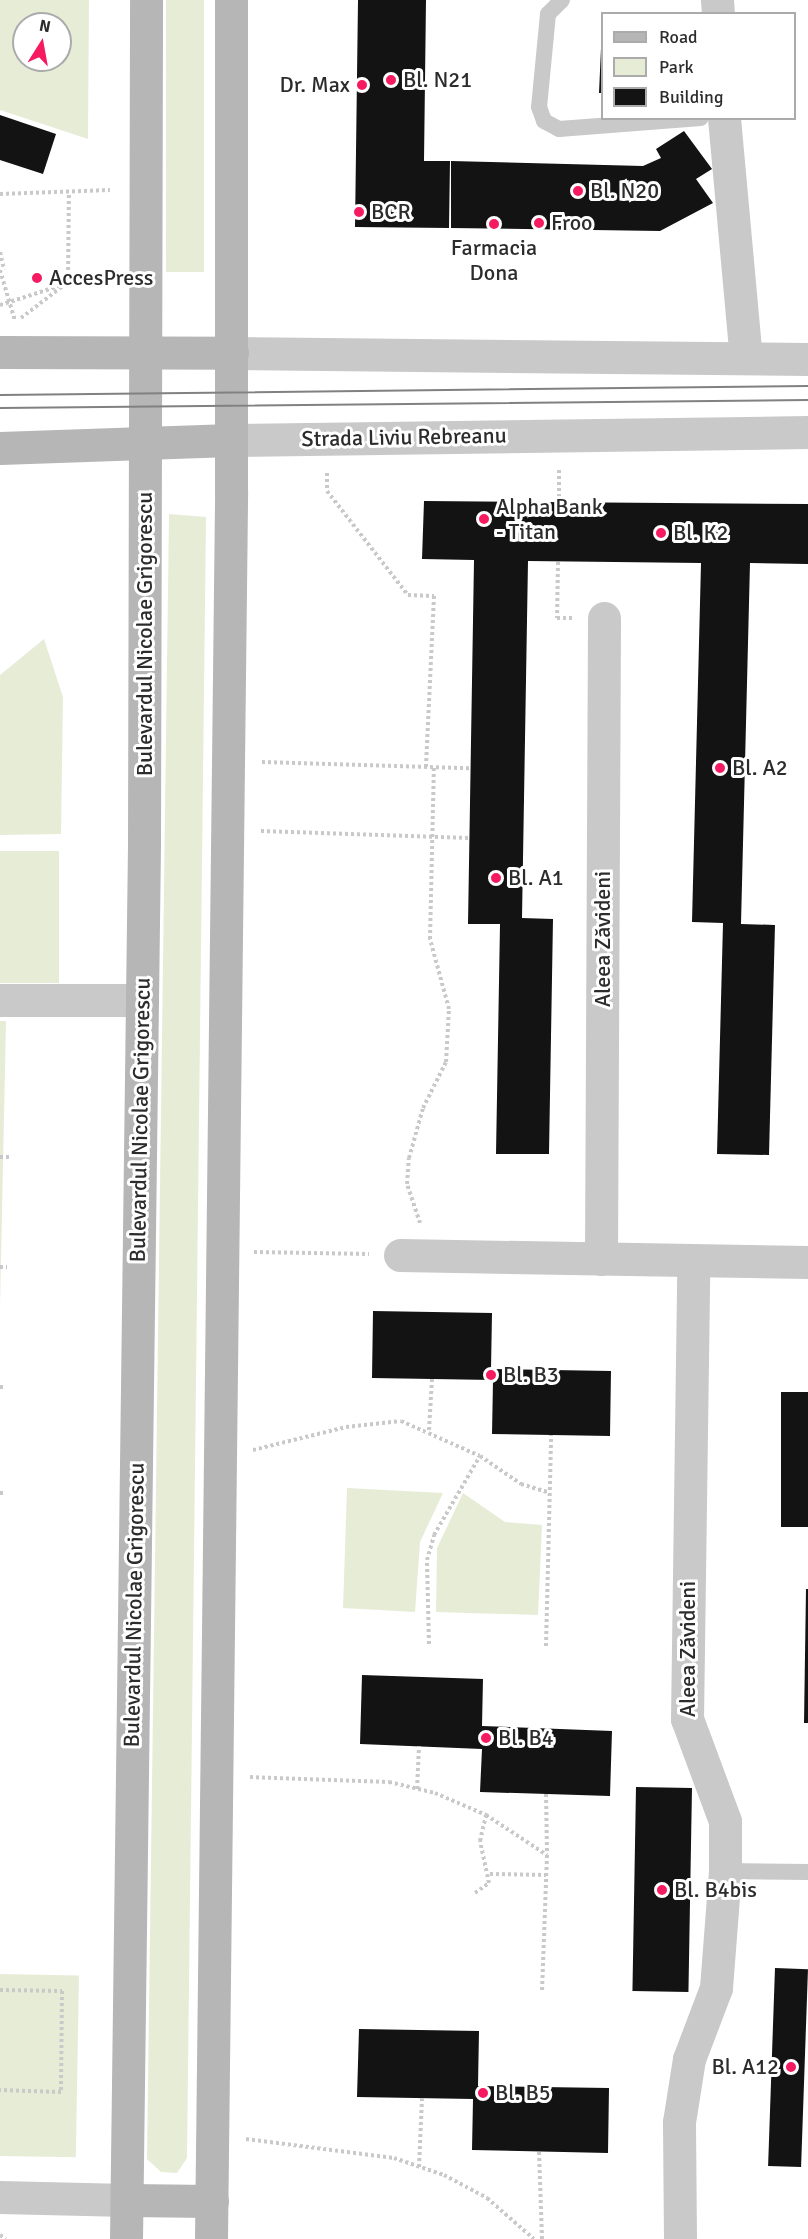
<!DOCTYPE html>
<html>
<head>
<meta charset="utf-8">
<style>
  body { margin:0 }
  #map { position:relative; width:808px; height:2239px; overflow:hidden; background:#fff; font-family:Signika,sans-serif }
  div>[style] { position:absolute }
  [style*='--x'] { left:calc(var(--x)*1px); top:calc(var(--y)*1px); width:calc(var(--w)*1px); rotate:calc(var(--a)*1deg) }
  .green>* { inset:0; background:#e7ecd7; transform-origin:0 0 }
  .building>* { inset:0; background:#131313; transform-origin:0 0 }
  .path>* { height:4px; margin-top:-2px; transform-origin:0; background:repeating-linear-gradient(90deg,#c9c9c9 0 3px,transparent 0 6px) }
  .service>* { height:16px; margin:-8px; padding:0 8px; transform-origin:8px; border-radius:8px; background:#c9c9c9 }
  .minor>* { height:33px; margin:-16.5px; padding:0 16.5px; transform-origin:16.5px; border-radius:16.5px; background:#c9c9c9 }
  .tertiary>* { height:33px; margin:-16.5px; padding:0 16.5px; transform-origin:16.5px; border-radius:16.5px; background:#c9c9c9 }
  .secondary>* { height:33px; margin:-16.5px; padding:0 16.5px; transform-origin:16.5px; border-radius:16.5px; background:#b6b6b6 }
  .tram>* { height:1.5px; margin:-0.75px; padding:0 0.75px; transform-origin:0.75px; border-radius:0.75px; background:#818181 }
  .dots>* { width:16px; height:16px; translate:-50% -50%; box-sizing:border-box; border:3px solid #fff; border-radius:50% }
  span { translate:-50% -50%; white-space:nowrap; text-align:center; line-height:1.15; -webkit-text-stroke:6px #fff; paint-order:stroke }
  .poi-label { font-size:22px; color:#2c2c2c }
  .left { translate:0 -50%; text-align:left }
  .right { translate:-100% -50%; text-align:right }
  .street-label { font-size:22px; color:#2c2c2c }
  .legend { position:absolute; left:601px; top:12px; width:195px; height:108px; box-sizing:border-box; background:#fff; border:2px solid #ababab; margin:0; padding:8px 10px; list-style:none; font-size:18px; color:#2c2c2c }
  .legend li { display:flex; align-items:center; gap:12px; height:30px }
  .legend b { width:30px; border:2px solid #ababab }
  .north { position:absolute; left:12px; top:12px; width:60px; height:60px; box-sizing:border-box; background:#fff; border:2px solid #ababab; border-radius:50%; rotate:11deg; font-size:16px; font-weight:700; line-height:24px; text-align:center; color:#2c2c2c }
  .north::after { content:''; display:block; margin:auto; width:21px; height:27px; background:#f61a60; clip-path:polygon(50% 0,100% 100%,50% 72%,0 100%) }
</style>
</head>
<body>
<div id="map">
  <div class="green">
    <div style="clip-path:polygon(evenodd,0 0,89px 0,88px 139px,0 110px,0 0,24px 24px,60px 24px,60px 60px,24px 60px,24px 24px)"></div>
    <div style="left:166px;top:0;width:38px;height:272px"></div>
    <div style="clip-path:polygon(169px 514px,206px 517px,187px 2158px,177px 2173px,161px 2172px,147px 2159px)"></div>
    <div style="clip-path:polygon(44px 639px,63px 697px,61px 834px,0 835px,0 675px)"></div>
    <div style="left:0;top:851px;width:59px;height:132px"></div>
    <div style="clip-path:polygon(0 1021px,6px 1021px,0 1308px)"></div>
    <div style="clip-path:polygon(347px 1488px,443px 1493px,420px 1542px,415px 1612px,343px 1608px)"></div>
    <div style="clip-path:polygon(463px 1493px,505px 1522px,542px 1525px,538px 1615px,436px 1612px,437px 1548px)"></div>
    <div style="left:0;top:1974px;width:79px;height:182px;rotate:1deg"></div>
  </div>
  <div class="building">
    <div style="clip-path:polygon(358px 0,426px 0,424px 161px,450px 161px,449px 228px,355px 227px)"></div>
    <div style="clip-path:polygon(602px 26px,602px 93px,599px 93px)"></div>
    <div style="clip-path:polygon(0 115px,56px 134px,43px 174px,0 160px)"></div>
    <div style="clip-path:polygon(684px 131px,712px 169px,696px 179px,713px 203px,660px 231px,451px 228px,451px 161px,643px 166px,661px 158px,656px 149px)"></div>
    <div style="clip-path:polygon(424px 501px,808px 504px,808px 564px,750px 563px,741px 924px,775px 925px,769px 1155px,717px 1154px,723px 923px,692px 922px,701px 563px,528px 561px,522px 918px,553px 919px,549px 1154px,496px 1154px,500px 924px,468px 924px,474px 560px,422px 559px)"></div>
    <div style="clip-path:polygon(373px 1311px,492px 1313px,491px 1369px,611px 1371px,610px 1436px,492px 1434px,493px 1380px,372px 1378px)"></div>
    <div style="left:781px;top:1392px;width:27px;height:135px"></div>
    <div style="clip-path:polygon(806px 1589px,808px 1589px,808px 1723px,804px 1723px)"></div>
    <div style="clip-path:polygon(362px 1675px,483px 1679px,482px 1726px,612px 1731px,610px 1796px,480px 1792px,482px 1749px,360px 1744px)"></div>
    <div style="left:636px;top:1787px;width:56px;height:204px;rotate:1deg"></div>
    <div style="left:775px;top:1968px;width:33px;height:198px;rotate:2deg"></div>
    <div style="clip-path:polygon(359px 2029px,479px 2031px,478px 2086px,609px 2088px,608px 2153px,472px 2150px,473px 2099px,357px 2097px)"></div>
  </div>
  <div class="path">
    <div style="--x:0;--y:194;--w:110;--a:-2.1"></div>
    <div style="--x:0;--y:252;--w:18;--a:77"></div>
    <div style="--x:0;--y:270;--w:53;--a:73.6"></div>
    <div style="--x:68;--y:282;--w:90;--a:-89.4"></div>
    <div style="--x:0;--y:305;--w:65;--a:-17.9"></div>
    <div style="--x:21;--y:318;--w:59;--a:-37.5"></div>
    <div style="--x:327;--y:473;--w:18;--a:90"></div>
    <div style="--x:327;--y:491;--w:132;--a:52.1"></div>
    <div style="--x:408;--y:595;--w:26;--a:2"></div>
    <div style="--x:434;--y:596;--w:171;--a:92.7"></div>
    <div style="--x:559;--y:503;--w:35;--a:-90"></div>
    <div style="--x:558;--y:562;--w:56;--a:91"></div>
    <div style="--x:557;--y:618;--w:15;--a:0"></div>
    <div style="--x:262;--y:762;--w:208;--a:1.7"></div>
    <div style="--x:261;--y:831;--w:208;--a:1.9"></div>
    <div style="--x:0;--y:1157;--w:10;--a:0"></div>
    <div style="--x:420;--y:1223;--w:41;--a:-108.4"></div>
    <div style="--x:407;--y:1184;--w:26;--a:-86"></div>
    <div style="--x:409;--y:1158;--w:52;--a:-74.4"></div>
    <div style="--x:423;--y:1108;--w:51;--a:-63.4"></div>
    <div style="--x:446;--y:1062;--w:53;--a:-86.8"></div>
    <div style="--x:449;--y:1009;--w:73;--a:-105.2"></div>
    <div style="--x:430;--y:939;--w:171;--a:-88.7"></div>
    <div style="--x:254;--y:1252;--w:115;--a:1"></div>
    <div style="--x:0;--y:1267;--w:7;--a:0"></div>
    <div style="--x:0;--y:1387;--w:5;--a:0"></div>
    <div style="--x:429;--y:1430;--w:51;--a:-86.6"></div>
    <div style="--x:253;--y:1450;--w:96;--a:-13.9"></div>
    <div style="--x:346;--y:1427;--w:55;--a:-6.2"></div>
    <div style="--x:401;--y:1421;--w:86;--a:23.9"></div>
    <div style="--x:480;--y:1456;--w:50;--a:34.3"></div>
    <div style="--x:521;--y:1484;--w:30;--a:17"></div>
    <div style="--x:0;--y:1493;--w:3;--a:0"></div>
    <div style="--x:429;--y:1644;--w:84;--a:-91.4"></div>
    <div style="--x:427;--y:1560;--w:26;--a:-74"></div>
    <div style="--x:434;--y:1535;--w:91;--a:-59.8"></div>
    <div style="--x:546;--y:1646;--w:211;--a:-88.6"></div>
    <div style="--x:250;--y:1777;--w:139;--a:2.1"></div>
    <div style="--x:389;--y:1782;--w:47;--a:13.4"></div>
    <div style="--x:435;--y:1793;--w:56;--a:23.3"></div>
    <div style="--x:486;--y:1815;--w:73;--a:33.3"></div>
    <div style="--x:547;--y:1855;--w:136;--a:92.1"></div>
    <div style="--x:417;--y:1789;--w:43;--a:-87.3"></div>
    <div style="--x:546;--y:1794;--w:60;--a:89"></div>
    <div style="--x:490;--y:1874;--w:56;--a:1"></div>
    <div style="--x:475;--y:1893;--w:17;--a:-36"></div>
    <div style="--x:489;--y:1883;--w:43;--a:-102.1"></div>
    <div style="--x:480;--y:1841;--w:27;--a:-77"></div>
    <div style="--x:0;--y:1990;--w:62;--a:0.9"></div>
    <div style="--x:62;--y:1991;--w:101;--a:90.6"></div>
    <div style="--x:61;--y:2092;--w:61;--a:-178.1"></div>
    <div style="--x:246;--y:2139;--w:149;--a:7.3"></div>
    <div style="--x:394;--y:2158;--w:53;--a:18.8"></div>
    <div style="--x:444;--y:2175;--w:49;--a:28.1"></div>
    <div style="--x:487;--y:2198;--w:62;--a:41.1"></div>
    <div style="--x:539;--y:2152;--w:87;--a:88"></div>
    <div style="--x:419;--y:2167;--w:69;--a:-87.5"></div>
    <div style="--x:0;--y:2235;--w:7;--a:34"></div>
  </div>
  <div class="service">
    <div style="--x:562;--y:0;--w:20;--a:135"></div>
    <div style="--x:548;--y:14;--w:93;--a:95.5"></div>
    <div style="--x:539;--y:107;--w:15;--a:70"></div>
    <div style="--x:544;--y:121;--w:17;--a:28"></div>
    <div style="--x:559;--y:129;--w:142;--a:-4.4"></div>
    <div style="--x:725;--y:1871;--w:83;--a:0.7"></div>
  </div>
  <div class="minor">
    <div style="--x:717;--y:0;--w:14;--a:86"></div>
    <div style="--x:724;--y:118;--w:241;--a:84.8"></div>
    <div style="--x:0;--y:1000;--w:141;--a:0"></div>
    <div style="--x:400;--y:1255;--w:408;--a:1"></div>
    <div style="--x:601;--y:1259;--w:641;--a:-89.73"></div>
    <div style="--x:0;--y:2197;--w:127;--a:1.4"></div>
    <div style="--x:680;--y:2239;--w:117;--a:-90.5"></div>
    <div style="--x:679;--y:2122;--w:64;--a:-81"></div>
    <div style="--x:689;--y:2059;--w:76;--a:-69.2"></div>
    <div style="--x:716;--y:1988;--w:117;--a:-85.6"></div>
    <div style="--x:725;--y:1871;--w:50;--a:-90"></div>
    <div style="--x:725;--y:1821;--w:109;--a:-110.4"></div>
    <div style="--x:687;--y:1719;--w:458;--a:-89.2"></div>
  </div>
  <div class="tertiary">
    <div style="--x:232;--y:353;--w:576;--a:0.6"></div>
    <div style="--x:231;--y:440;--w:577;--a:-0.79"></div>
  </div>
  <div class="secondary">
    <div style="--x:0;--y:352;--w:232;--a:0.2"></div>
    <div style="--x:0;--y:448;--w:231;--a:-2"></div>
    <div style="--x:127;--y:2200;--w:85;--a:0.7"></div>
    <div style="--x:126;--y:2239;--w:1397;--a:-89.26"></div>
    <div style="--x:144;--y:842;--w:842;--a:-89.86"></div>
    <div style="--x:211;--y:2239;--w:1748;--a:-89.34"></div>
    <div style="--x:231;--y:491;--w:491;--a:-90"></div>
  </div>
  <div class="tram">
    <div style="--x:0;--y:395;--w:808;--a:-0.64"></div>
    <div style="--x:0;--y:408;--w:808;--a:-0.57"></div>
  </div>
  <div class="dots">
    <div style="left:391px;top:80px;background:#f61a60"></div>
    <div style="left:362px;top:85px;background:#f61a60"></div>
    <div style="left:578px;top:191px;background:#f61a60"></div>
    <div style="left:359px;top:212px;background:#f61a60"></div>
    <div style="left:539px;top:223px;background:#f61a60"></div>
    <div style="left:494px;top:224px;background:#f61a60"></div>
    <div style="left:37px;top:278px;background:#f61a60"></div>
    <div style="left:484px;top:519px;background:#f61a60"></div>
    <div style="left:661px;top:533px;background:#f61a60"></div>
    <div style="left:720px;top:768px;background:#f61a60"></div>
    <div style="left:496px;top:878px;background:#f61a60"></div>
    <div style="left:491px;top:1375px;background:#f61a60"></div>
    <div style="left:486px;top:1738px;background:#f61a60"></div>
    <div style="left:662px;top:1890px;background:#f61a60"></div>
    <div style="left:791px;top:2067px;background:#f61a60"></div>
    <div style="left:483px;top:2093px;background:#f61a60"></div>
  </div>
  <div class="poi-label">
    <span class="left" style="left:403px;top:80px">Bl. N21</span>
    <span class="right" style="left:350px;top:85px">Dr. Max</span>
    <span class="left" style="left:590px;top:191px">Bl. N20</span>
    <span class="left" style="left:371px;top:212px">BCR</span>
    <span class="left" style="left:551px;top:223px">Froo</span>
    <span style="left:494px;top:260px">Farmacia<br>Dona</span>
    <span class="left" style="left:49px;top:278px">AccesPress</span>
    <span class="left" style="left:496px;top:519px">Alpha Bank<br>- Titan</span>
    <span class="left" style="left:673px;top:533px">Bl. K2</span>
    <span class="left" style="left:732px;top:768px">Bl. A2</span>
    <span class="left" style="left:508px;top:878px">Bl. A1</span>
    <span class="left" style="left:503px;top:1375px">Bl. B3</span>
    <span class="left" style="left:498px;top:1738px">Bl. B4</span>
    <span class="left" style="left:674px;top:1890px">Bl. B4bis</span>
    <span class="right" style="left:779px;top:2067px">Bl. A12</span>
    <span class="left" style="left:495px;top:2093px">Bl. B5</span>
  </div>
  <div class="street-label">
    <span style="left:404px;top:437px;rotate:-1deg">Strada Liviu Rebreanu</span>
    <span style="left:145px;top:634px;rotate:-90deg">Bulevardul Nicolae Grigorescu</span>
    <span style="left:603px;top:939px;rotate:-90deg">Aleea Zăvideni</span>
    <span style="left:140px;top:1120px;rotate:-89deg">Bulevardul Nicolae Grigorescu</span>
    <span style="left:134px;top:1605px;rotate:-89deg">Bulevardul Nicolae Grigorescu</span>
    <span style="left:688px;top:1649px;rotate:-90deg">Aleea Zăvideni</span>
  </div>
  <ul class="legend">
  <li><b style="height:8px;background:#b6b6b6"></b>Road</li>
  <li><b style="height:16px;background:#e7ecd7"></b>Park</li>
  <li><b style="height:16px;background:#131313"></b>Building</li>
  </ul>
  <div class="north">N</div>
</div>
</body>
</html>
